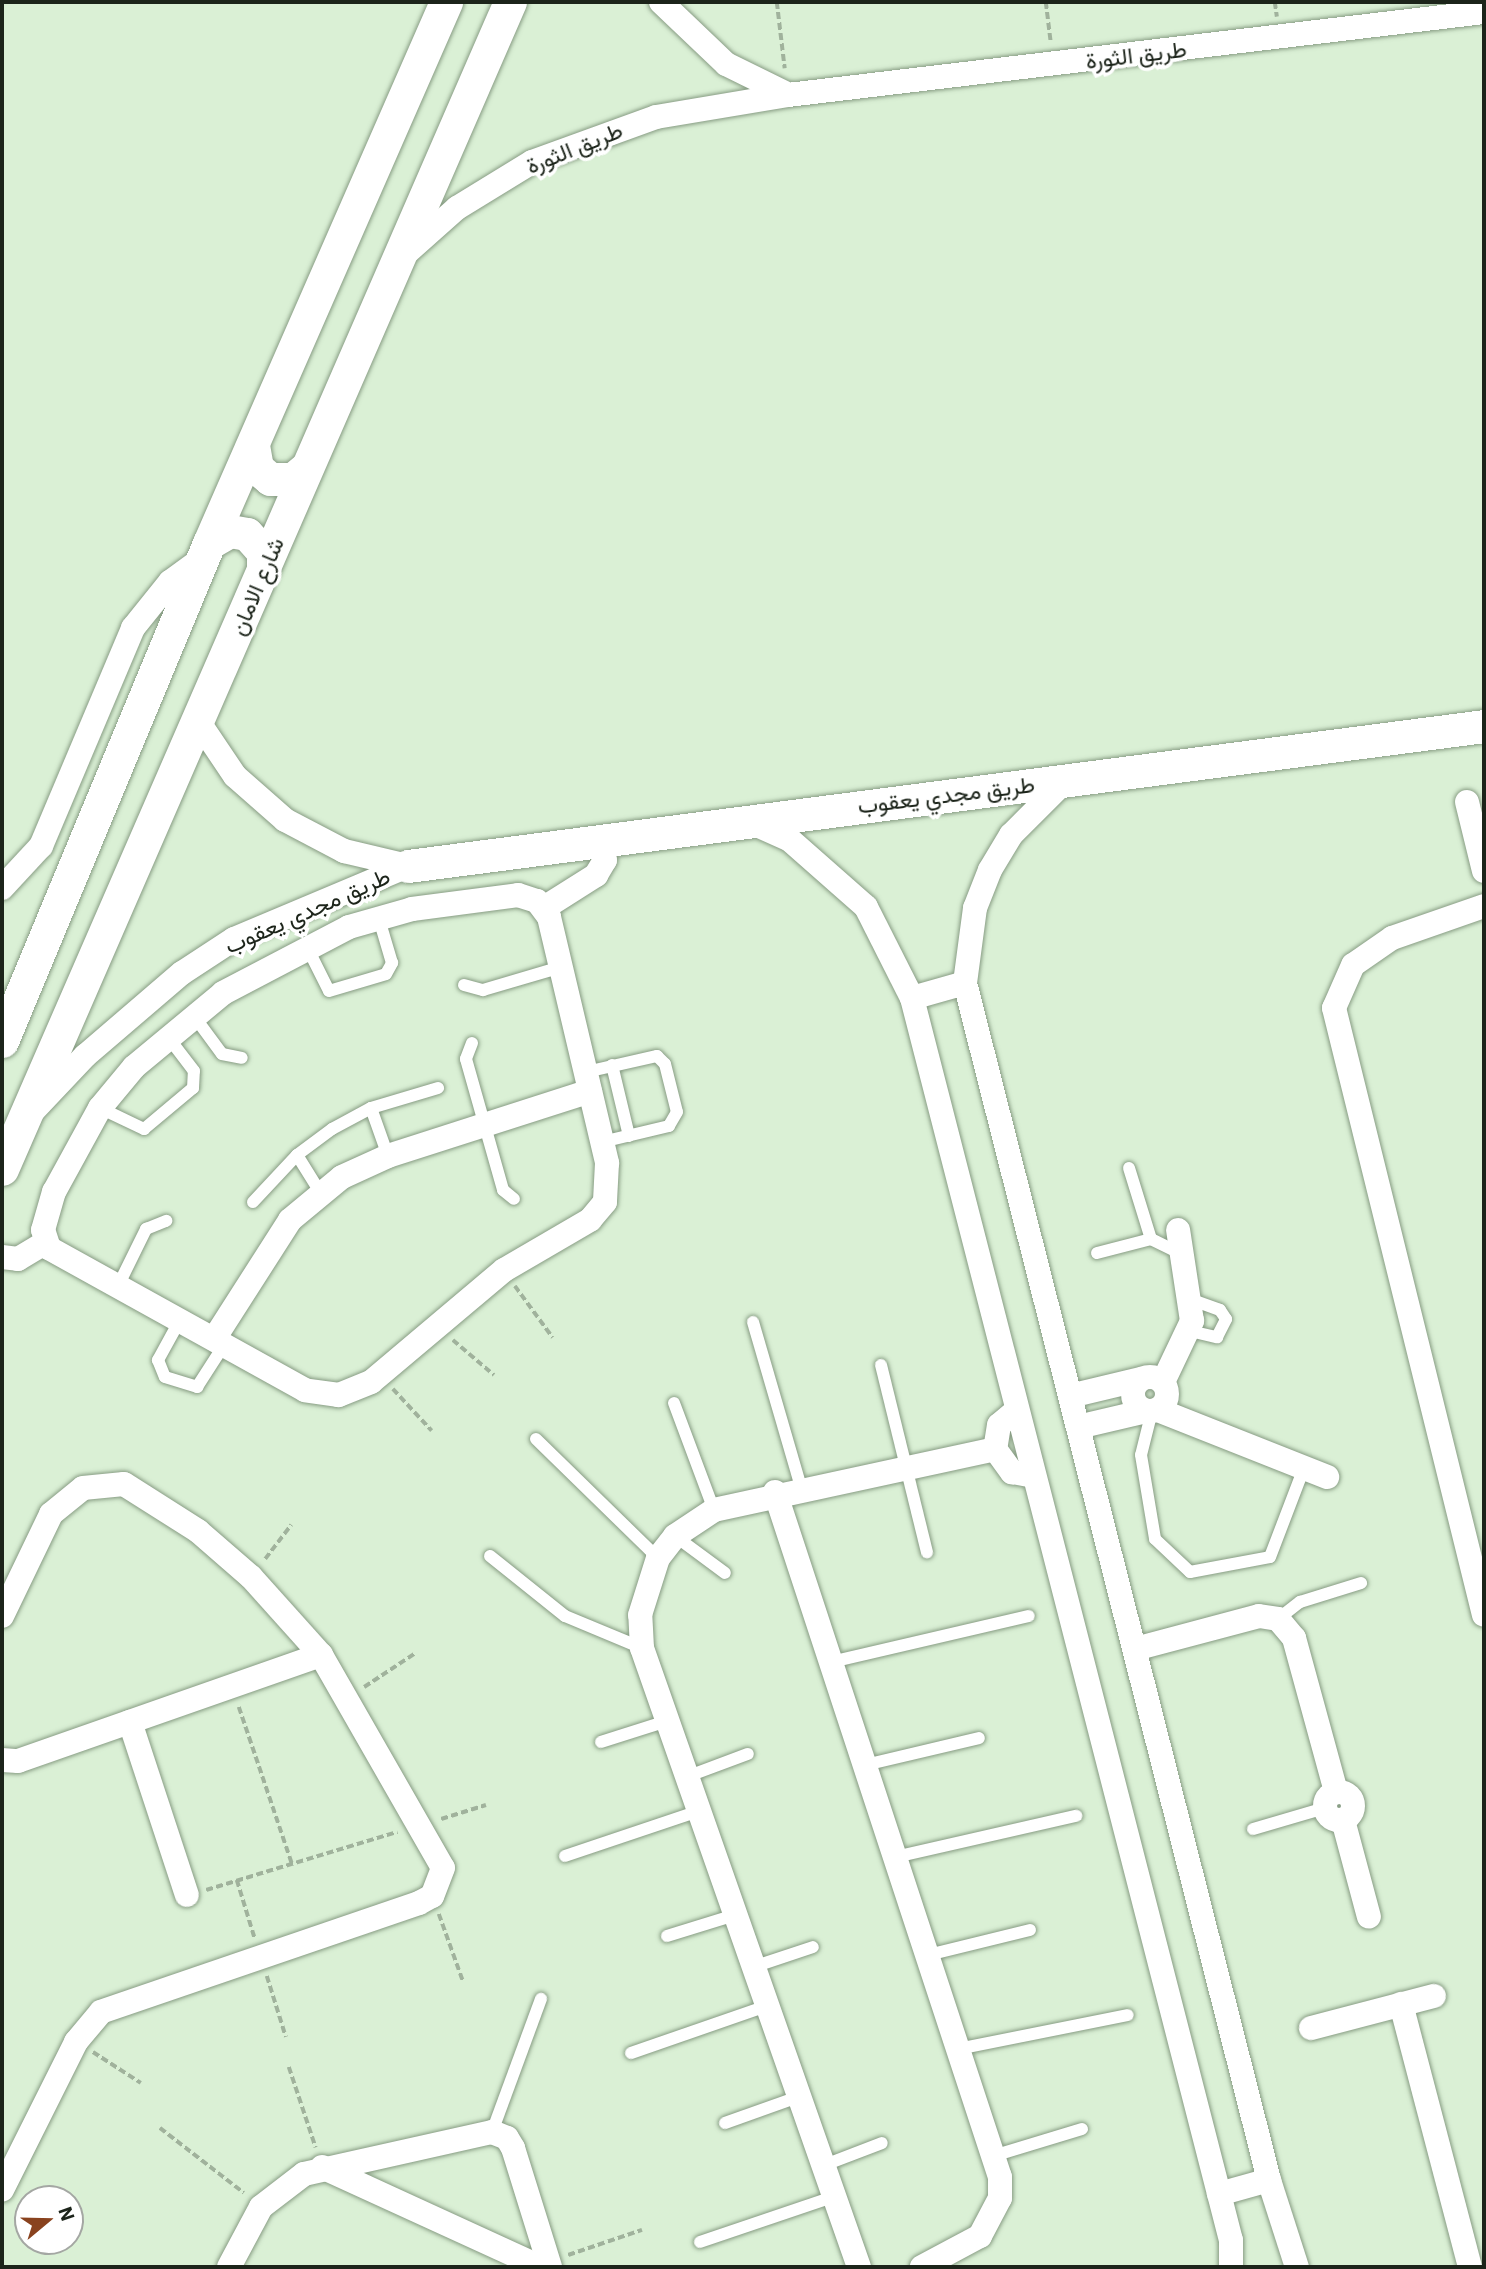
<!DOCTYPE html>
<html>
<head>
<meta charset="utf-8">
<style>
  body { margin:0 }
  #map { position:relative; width:1486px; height:2269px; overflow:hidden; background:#daf0d5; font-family:"IBM Plex Sans",Vazirmatn,sans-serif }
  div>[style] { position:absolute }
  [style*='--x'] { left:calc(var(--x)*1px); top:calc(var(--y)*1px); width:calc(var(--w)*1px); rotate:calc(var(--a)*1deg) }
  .path>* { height:3.5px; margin-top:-1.75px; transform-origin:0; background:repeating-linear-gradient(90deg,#a0b29c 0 7px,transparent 0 10.5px) }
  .roads { filter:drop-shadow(0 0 2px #879c83) drop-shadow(0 0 2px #879c83) }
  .lane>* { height:12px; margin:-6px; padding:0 6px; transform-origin:6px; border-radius:6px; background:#fff }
  .street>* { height:24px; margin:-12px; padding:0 12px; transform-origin:12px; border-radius:12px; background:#fff }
  .street>.ring { margin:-12px; padding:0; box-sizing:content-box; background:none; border:24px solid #fff; border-radius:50% }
  .secondary>* { height:33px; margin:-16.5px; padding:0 16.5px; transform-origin:16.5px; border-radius:16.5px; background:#fff }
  span { translate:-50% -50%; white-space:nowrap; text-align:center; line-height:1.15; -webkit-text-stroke:7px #fff; paint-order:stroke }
  .street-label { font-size:23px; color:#1c241a }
  .frame { position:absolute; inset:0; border:4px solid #1c241a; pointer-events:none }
  .north { position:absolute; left:14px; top:2185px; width:70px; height:70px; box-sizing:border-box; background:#fff; border:2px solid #a4a7a3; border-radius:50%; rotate:71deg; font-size:19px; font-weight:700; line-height:28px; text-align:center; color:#1c241a }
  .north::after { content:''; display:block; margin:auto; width:24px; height:32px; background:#89421e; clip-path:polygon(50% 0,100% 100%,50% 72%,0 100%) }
</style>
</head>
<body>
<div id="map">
  <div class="path">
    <div style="--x:777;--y:2;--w:67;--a:83.2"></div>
    <div style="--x:1046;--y:2;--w:39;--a:83"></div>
    <div style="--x:1275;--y:2;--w:15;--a:82"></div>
    <div style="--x:515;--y:1286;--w:64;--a:53.8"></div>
    <div style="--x:453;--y:1340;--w:54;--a:40.5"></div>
    <div style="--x:393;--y:1389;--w:57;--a:47.1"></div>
    <div style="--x:265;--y:1559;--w:43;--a:-52.6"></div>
    <div style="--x:364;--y:1687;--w:60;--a:-33.4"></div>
    <div style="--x:239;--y:1707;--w:166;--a:71.3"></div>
    <div style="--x:441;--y:1819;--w:47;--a:-17.3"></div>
    <div style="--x:237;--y:1880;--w:62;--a:73"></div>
    <div style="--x:206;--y:1890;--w:200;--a:-16.9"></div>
    <div style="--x:439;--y:1914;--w:71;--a:70.3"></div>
    <div style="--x:267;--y:1976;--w:64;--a:72.7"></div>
    <div style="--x:93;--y:2052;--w:57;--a:32.9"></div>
    <div style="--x:289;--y:2067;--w:85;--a:71.6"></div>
    <div style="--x:160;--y:2128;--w:106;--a:37.7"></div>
    <div style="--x:568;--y:2255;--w:78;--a:-18.7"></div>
  </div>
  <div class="roads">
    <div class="lane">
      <div style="--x:306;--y:945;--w:51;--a:63.4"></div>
      <div style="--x:329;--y:991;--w:59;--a:-16.6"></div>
      <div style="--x:386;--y:974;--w:13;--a:-61"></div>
      <div style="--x:392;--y:963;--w:46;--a:-106.5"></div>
      <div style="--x:464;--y:985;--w:20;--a:15"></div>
      <div style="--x:483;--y:990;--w:81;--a:-16.4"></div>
      <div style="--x:194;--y:1016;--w:47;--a:53.6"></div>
      <div style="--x:222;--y:1054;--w:20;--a:11"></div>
      <div style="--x:472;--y:1043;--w:17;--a:111"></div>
      <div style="--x:466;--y:1059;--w:136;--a:74.2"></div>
      <div style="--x:503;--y:1190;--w:14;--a:39"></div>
      <div style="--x:612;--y:1065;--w:73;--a:76.5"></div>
      <div style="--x:586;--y:1072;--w:73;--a:-12.7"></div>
      <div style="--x:657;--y:1056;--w:11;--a:45"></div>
      <div style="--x:665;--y:1064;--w:49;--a:76"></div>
      <div style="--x:677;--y:1112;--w:16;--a:120"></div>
      <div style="--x:669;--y:1126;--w:69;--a:166.6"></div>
      <div style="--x:100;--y:1108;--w:49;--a:25.5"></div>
      <div style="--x:144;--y:1129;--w:64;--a:-39.9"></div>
      <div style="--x:193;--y:1088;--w:17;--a:-87"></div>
      <div style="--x:194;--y:1071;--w:43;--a:-127.4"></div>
      <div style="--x:371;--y:1108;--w:51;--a:70.5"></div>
      <div style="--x:297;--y:1155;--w:44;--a:58.1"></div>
      <div style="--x:1129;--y:1168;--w:74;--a:72.8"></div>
      <div style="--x:253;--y:1202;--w:64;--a:-46.9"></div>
      <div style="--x:297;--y:1155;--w:44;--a:-36.6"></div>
      <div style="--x:332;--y:1129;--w:44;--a:-28.3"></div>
      <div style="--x:371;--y:1108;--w:70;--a:-16.6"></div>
      <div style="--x:1097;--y:1253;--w:56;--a:-14.5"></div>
      <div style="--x:1151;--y:1239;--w:32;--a:26"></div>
      <div style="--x:118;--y:1286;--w:64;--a:-63.8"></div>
      <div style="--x:146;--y:1229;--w:22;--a:-22"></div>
      <div style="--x:180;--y:1320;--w:46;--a:118.8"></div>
      <div style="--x:158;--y:1360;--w:18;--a:68"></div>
      <div style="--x:165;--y:1377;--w:34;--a:17"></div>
      <div style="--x:197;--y:1387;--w:50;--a:-57.3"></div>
      <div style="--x:753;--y:1322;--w:172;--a:73.8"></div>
      <div style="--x:1190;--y:1331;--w:28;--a:13"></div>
      <div style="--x:1217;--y:1337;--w:20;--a:-63"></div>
      <div style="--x:1226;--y:1319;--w:11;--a:-124"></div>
      <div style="--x:1220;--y:1310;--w:29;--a:-160"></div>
      <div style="--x:881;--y:1365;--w:193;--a:76.2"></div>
      <div style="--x:674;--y:1403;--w:114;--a:69.5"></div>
      <div style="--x:1152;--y:1411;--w:45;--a:104"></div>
      <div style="--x:1141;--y:1455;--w:85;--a:80.5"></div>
      <div style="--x:1155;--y:1539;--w:48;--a:43.3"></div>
      <div style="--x:1190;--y:1572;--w:81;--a:-10.6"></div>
      <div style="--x:1270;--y:1557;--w:95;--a:-69.1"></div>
      <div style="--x:536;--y:1439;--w:170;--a:44.3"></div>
      <div style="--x:675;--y:1536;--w:62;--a:36.5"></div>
      <div style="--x:490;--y:1556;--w:96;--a:38.7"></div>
      <div style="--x:565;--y:1616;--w:83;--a:22.6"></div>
      <div style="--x:1278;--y:1619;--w:28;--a:-38"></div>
      <div style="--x:1300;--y:1602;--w:64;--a:-17.3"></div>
      <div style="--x:831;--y:1662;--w:203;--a:-13.1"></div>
      <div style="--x:601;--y:1742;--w:69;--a:-17.7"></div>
      <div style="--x:865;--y:1765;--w:117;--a:-13.3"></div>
      <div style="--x:686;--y:1777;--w:66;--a:-20.4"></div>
      <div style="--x:1253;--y:1829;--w:75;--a:-16.3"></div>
      <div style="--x:565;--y:1856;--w:141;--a:-18.6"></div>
      <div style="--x:895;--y:1857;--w:186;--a:-12.8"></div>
      <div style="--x:667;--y:1936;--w:71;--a:-17.2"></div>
      <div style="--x:928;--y:1955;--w:105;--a:-13.8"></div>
      <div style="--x:753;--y:1967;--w:63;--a:-18.4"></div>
      <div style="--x:958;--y:2049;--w:173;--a:-11.3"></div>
      <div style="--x:631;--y:2053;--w:144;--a:-19.1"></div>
      <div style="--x:725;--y:2123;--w:77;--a:-19.6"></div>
      <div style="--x:492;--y:2132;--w:142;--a:-69.8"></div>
      <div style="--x:993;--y:2156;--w:93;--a:-16.9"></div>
      <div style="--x:822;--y:2166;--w:64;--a:-21"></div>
      <div style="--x:700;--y:2242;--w:140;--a:-18.7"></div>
    </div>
    <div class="street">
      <div style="--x:661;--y:2;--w:90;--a:43.6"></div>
      <div style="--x:726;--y:64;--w:68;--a:26.2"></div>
      <div style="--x:404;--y:255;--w:71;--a:-41.6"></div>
      <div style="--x:457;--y:208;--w:88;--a:-31.5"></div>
      <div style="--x:532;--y:162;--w:132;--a:-19.9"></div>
      <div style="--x:656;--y:117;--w:134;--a:-9.5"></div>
      <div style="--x:788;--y:95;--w:701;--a:-6.8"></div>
      <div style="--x:198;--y:721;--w:66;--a:56.1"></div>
      <div style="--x:235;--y:776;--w:67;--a:41.3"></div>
      <div style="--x:285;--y:820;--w:67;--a:27.7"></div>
      <div style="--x:344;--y:851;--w:66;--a:13.2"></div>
      <div style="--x:1067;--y:779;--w:79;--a:135"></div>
      <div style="--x:1011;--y:835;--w:41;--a:121"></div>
      <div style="--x:990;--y:870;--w:41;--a:111.5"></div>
      <div style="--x:975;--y:908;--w:76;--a:97.6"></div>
      <div style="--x:965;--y:983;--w:1235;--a:75.75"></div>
      <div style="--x:1269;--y:2180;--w:91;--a:72.2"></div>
      <div style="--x:1467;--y:802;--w:71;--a:76.2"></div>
      <div style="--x:748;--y:821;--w:46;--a:24.3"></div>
      <div style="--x:790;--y:840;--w:101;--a:41.4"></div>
      <div style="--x:866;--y:907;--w:102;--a:63.2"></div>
      <div style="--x:912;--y:998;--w:1282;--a:75.6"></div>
      <div style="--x:1231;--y:2240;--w:27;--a:90"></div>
      <div style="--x:2;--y:888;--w:57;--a:-47.1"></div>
      <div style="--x:41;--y:846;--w:237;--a:-67.1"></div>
      <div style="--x:133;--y:628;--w:59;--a:-51.2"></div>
      <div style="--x:170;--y:582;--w:39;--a:-36"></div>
      <div style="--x:518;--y:895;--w:20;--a:18"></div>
      <div style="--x:537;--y:901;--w:20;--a:53"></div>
      <div style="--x:549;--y:917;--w:253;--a:76.7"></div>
      <div style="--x:607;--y:1163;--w:39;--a:93"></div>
      <div style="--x:605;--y:1202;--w:23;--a:130"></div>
      <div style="--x:590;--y:1220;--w:99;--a:149.8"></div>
      <div style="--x:504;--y:1270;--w:174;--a:139.9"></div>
      <div style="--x:371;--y:1382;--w:35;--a:158"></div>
      <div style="--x:339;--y:1395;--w:34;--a:-172"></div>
      <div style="--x:305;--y:1390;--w:293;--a:-151"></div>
      <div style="--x:49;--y:1248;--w:19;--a:-108"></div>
      <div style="--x:43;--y:1230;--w:40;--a:-74"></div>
      <div style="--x:54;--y:1192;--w:96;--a:-61.3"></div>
      <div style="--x:100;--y:1108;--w:53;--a:-50.3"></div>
      <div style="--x:134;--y:1067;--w:116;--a:-39.7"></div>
      <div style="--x:223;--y:993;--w:142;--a:-27.6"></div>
      <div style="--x:349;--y:927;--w:66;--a:-15.9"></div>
      <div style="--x:412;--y:909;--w:107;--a:-7.5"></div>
      <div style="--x:1484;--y:906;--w:97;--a:160.8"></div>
      <div style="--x:1392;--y:938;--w:47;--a:145.3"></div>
      <div style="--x:1353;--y:965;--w:47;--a:113.8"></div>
      <div style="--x:1334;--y:1008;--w:625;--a:76.12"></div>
      <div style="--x:544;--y:908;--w:62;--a:-32.4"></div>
      <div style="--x:596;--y:875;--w:17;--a:-59"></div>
      <div style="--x:605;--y:860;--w:23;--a:-100"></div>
      <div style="--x:912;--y:998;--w:55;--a:-15.8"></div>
      <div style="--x:33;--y:1111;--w:76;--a:-46.6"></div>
      <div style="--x:85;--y:1056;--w:128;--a:-40.6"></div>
      <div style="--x:182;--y:973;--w:62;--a:-33.2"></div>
      <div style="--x:234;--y:939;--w:189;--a:-22.8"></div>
      <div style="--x:2;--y:1257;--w:16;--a:7"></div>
      <div style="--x:18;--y:1259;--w:33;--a:-31"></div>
      <div style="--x:214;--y:1339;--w:141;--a:-57.4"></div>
      <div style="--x:290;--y:1220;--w:67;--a:-39.6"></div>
      <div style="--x:342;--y:1177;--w:51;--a:-24.5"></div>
      <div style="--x:388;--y:1156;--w:212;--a:-17.8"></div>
      <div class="ring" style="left:1133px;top:1377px;width:10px;height:10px"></div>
      <div style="--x:1163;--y:1382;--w:68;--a:-64.6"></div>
      <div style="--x:1192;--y:1321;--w:92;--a:-98.7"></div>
      <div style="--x:1070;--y:1396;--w:73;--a:-13.5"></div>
      <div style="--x:1017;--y:1410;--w:23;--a:140"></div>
      <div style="--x:999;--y:1425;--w:24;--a:99"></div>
      <div style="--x:995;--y:1449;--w:29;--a:54"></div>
      <div style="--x:1012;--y:1472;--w:22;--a:10"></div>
      <div style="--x:1158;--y:1410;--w:182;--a:21.6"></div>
      <div style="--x:1078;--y:1427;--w:70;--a:-13.2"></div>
      <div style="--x:775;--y:1492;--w:721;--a:71.82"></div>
      <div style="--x:1000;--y:2177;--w:21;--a:90"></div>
      <div style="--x:1000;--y:2198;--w:43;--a:117.8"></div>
      <div style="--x:980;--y:2236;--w:66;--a:151.9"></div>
      <div style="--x:2;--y:1616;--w:113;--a:-64.3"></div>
      <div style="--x:51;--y:1514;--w:41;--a:-39.1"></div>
      <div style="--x:83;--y:1488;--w:41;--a:-5.6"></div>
      <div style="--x:124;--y:1484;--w:88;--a:32.4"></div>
      <div style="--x:198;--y:1531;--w:70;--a:41"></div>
      <div style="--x:251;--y:1577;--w:105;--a:48.1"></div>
      <div style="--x:321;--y:1655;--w:245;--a:60.2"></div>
      <div style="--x:443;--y:1868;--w:30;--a:111"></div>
      <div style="--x:432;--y:1896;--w:15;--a:152"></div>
      <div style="--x:419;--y:1903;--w:336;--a:161.1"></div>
      <div style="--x:101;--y:2012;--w:39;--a:130"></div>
      <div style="--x:76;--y:2042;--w:165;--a:116.6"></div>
      <div style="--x:1135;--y:1649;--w:128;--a:-14.9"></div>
      <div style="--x:1259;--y:1616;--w:19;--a:9"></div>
      <div style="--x:1278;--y:1619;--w:25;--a:50"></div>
      <div style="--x:1294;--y:1638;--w:160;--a:74.7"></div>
      <div style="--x:130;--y:1722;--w:182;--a:71.8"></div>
      <div style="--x:2;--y:1760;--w:16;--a:4"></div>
      <div style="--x:18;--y:1761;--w:321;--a:-19.3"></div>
      <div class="ring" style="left:1325px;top:1792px;width:4px;height:4px"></div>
      <div style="--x:1343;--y:1820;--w:100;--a:75"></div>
      <div style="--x:1401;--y:2004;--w:272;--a:75.3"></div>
      <div style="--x:1311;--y:2028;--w:127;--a:-14.6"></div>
      <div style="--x:322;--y:2167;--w:240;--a:24.6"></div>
      <div style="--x:1219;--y:2194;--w:52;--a:-15.6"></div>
      <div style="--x:229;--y:2267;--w:68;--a:-61.9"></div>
      <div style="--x:261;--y:2207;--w:54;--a:-37.5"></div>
      <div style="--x:304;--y:2174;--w:193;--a:-12.6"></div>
      <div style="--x:492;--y:2132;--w:16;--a:22"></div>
      <div style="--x:507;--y:2138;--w:12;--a:59"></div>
      <div style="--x:513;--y:2148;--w:125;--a:72.7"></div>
      <div style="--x:859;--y:2267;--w:656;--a:-109.32"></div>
      <div style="--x:642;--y:1648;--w:33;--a:-93"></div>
      <div style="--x:640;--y:1615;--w:60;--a:-72.5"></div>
      <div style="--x:658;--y:1558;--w:28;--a:-52"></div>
      <div style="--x:675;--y:1536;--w:47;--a:-33.7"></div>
      <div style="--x:714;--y:1510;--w:288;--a:-12.2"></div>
    </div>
    <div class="secondary">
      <div style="--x:253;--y:445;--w:23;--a:80"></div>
      <div style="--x:257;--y:468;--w:17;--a:40"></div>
      <div style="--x:270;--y:479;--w:23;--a:0"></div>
      <div style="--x:293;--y:479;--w:16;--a:-40"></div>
      <div style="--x:209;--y:543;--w:24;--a:-30"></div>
      <div style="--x:230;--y:531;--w:17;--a:10"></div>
      <div style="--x:247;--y:534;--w:24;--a:48"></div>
      <div style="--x:263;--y:552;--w:17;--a:90"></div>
      <div style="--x:408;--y:866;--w:1085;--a:-7.41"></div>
      <div style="--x:2;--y:1041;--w:539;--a:-67.43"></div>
      <div style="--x:209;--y:543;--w:591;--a:-66.34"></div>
      <div style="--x:2;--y:1169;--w:1273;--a:-66.48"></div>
    </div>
  </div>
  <div class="street-label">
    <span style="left:1136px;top:54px;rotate:-7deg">طريق الثورة</span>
    <span style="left:574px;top:147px;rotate:-22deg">طريق الثورة</span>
    <span style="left:256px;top:586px;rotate:-67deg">شارع الامان</span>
    <span style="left:946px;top:794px;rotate:-7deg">طريق مجدي يعقوب</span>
    <span style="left:307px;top:910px;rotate:-24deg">طريق مجدي يعقوب</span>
  </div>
  <div class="frame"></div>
  <div class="north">N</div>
</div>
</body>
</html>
